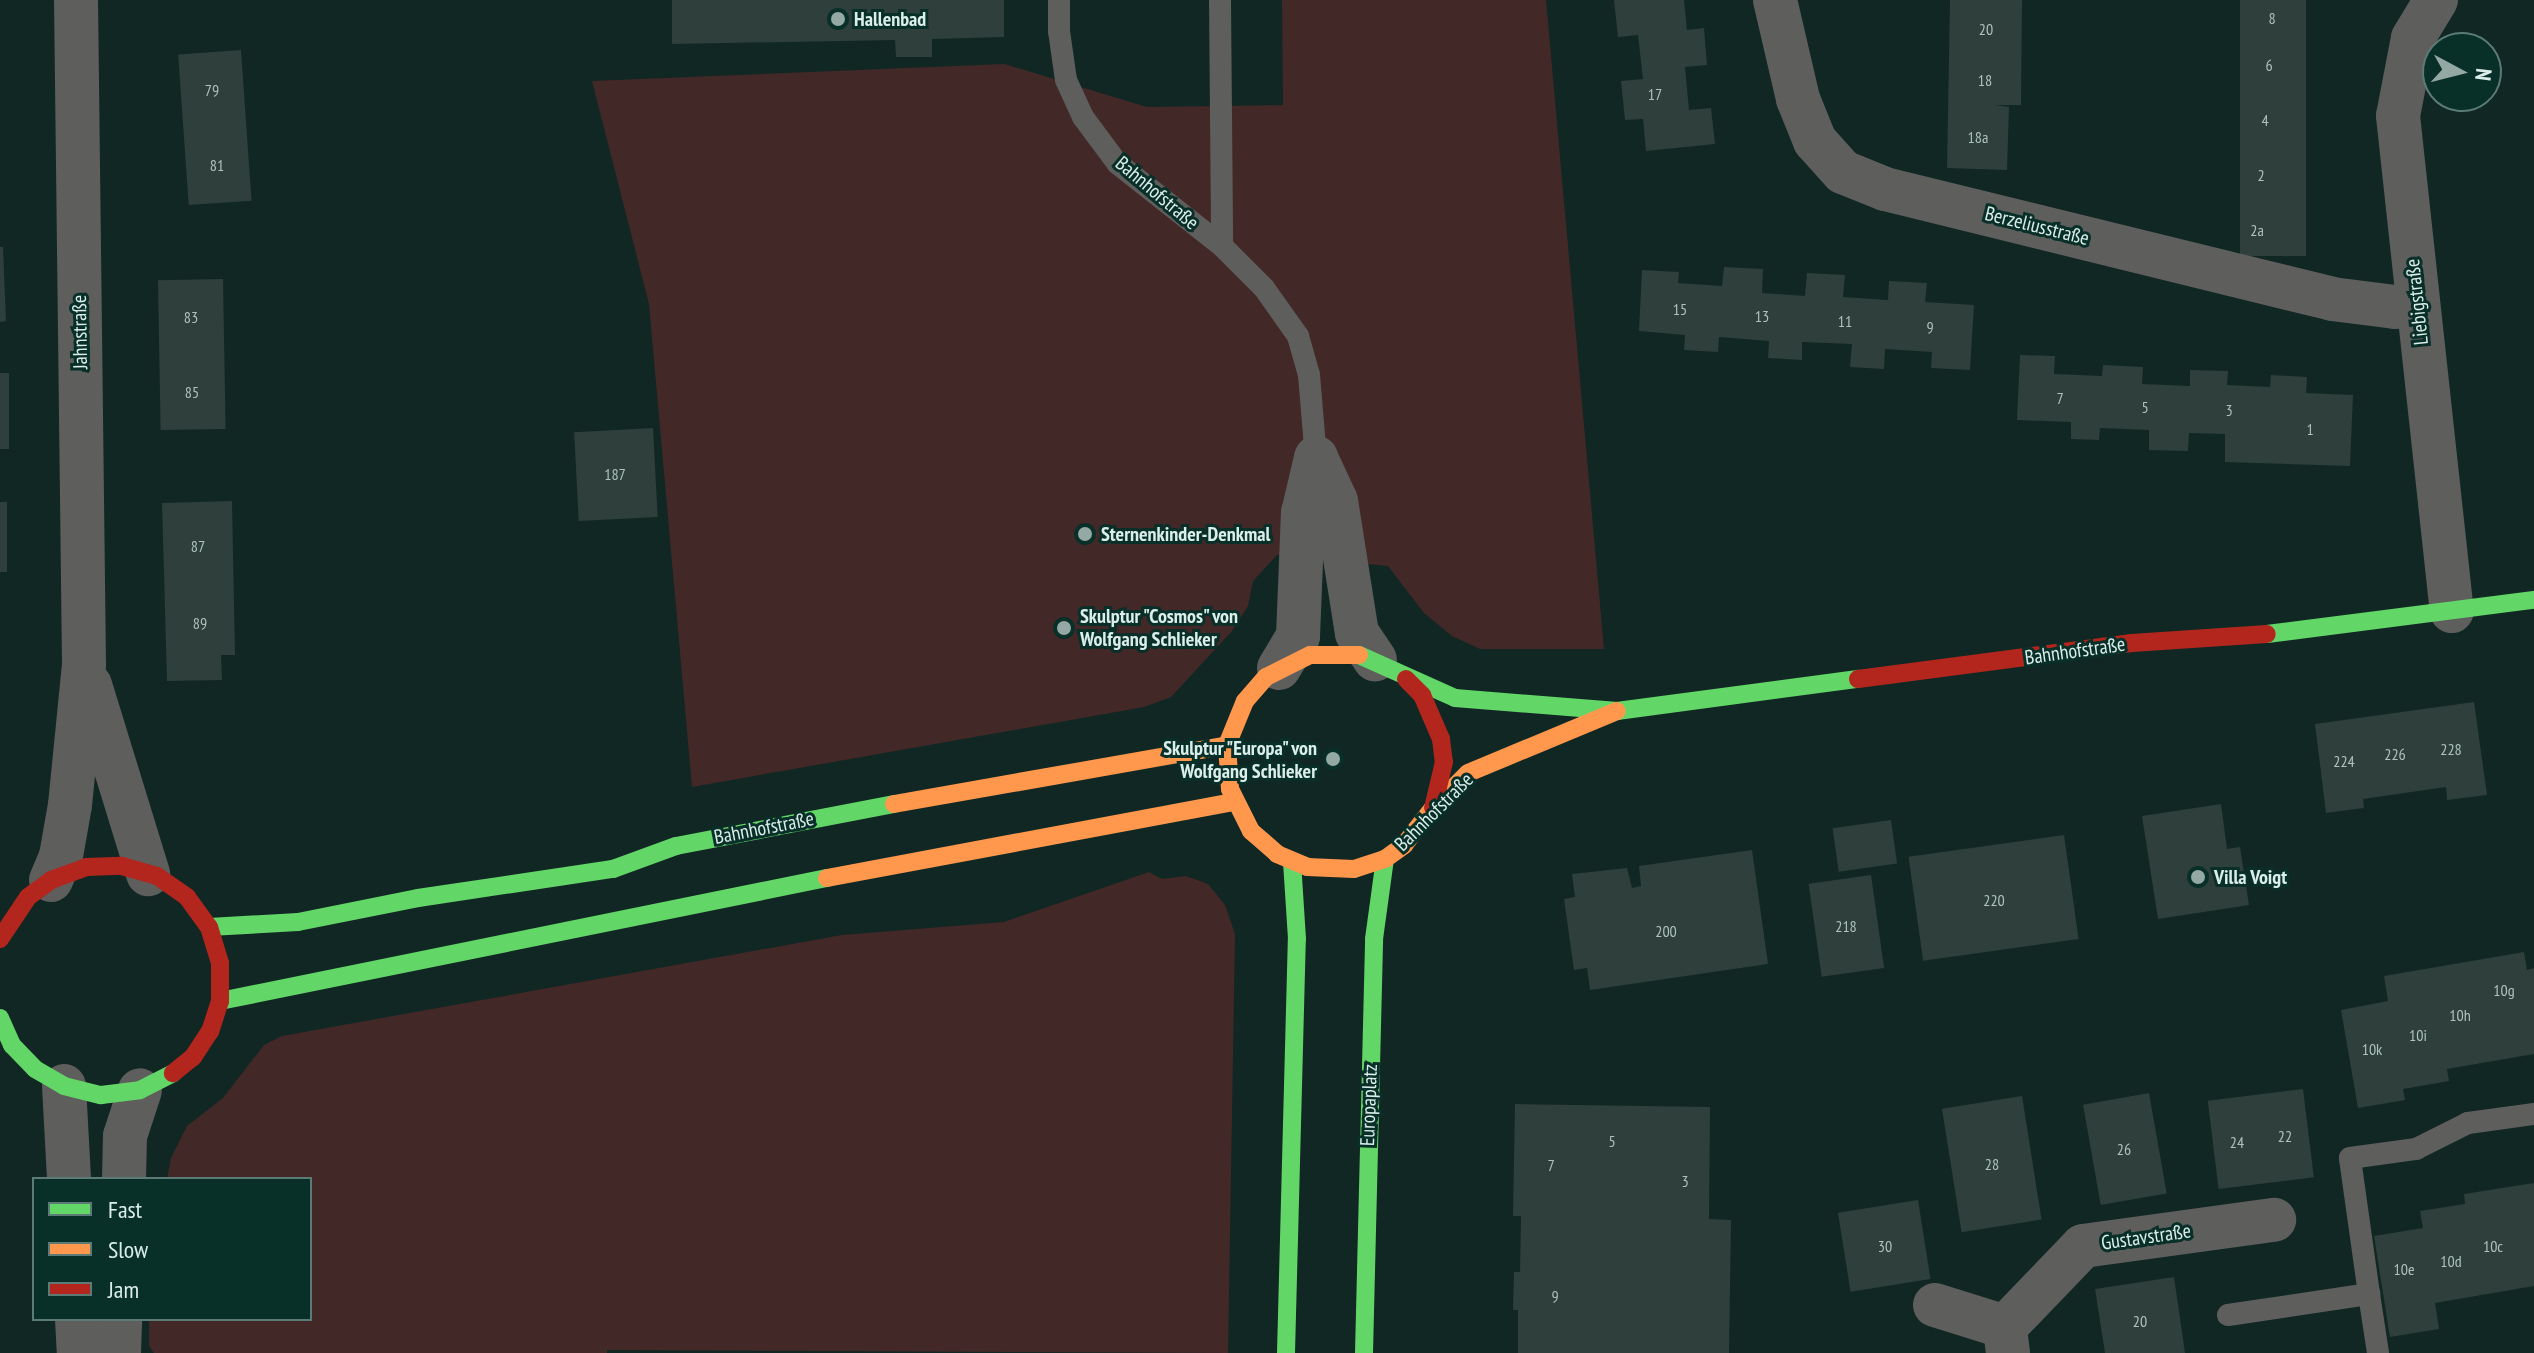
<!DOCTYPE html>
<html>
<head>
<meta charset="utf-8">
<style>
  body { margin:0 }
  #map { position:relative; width:2534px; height:1353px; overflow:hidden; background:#112723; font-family:"PT Sans Narrow",sans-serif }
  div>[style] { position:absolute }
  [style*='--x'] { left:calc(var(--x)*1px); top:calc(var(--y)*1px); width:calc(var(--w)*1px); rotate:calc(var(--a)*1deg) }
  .green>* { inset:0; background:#432828 }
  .building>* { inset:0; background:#2e3f3c; transform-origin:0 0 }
  .lane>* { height:22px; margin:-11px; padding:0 11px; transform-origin:11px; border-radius:11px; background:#5e5e5d }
  .street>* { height:44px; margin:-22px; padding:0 22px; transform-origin:22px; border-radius:22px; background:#5e5e5d }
  .fast>* { height:18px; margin:-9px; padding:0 9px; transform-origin:9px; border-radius:9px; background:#63d668 }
  .slow>* { height:18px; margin:-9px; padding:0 9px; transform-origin:9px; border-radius:9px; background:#ff974d }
  .jam>* { height:18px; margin:-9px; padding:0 9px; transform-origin:9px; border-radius:9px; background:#b3261e }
  .dots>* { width:22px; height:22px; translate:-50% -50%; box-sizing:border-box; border:4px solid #092f29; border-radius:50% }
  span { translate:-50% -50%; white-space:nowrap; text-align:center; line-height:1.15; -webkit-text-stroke:6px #092f29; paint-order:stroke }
  .number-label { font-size:16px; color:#b0c2be }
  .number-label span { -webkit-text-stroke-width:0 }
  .poi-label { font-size:20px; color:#dbeeea; font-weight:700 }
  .left { translate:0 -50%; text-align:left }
  .right { translate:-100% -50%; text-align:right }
  .street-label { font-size:20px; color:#dbeeea }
  .legend { position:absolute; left:32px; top:1177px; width:280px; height:144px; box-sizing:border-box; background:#092f29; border:2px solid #5d7b76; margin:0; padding:10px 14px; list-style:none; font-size:24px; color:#dbeeea }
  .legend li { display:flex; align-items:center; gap:16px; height:40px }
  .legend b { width:40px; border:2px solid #5d7b76 }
  .north { position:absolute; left:2422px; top:32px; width:80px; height:80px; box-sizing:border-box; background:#092f29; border:2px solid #5d7b76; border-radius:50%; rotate:97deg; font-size:22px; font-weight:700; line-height:32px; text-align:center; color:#dbeeea }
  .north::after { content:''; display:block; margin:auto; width:28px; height:36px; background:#94a8a4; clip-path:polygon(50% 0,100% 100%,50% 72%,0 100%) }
</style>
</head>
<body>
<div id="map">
  <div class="green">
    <div style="clip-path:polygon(1282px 0,1546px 0,1604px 649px,1480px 649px,1452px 636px,1424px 613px,1388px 566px,1277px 555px,1253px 581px,1248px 606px,1232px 631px,1171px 697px,1144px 707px,692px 787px,649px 304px,592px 81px,1004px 64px,1147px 107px,1283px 105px)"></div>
    <div style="clip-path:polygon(1149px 872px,1162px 879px,1186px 876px,1208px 884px,1225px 905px,1235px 934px,1228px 1353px,607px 1350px,607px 1353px,154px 1353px,149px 1346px,149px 1319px,310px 1319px,310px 1179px,167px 1179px,171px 1158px,187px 1126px,223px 1098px,264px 1045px,282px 1036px,842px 935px,1004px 922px)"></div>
  </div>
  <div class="building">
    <div style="clip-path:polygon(672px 0,1004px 0,1004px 37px,932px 39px,932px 57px,896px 57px,895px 40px,672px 44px)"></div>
    <div style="clip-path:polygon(1614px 0,1684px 0,1687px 30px,1704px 28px,1707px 65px,1685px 67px,1689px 110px,1711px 108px,1715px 144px,1646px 151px,1643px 119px,1625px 120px,1621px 81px,1643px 79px,1638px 35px,1618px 37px)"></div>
    <div style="clip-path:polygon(1950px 0,2022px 0,2021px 105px,1995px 105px,2009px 107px,2007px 170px,1947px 168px)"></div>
    <div style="left:2240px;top:0;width:66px;height:256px"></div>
    <div style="left:241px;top:50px;width:151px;height:63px;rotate:86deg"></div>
    <div style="clip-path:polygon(0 247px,3px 247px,6px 321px,0 322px)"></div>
    <div style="clip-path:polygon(1724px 267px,1763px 269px,1762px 293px,1805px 296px,1807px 273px,1845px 275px,1843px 297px,1888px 300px,1889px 281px,1927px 283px,1925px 302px,1974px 305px,1970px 370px,1931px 368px,1932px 352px,1885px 349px,1884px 369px,1850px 367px,1852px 344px,1802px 342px,1802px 360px,1768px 358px,1769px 341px,1719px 337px,1718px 352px,1684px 350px,1685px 335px,1639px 331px,1642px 270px,1679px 272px,1678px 283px,1722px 286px)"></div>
    <div style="left:223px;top:279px;width:150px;height:65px;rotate:89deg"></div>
    <div style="clip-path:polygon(2020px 355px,2055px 356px,2054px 374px,2102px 376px,2103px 365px,2143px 367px,2142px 384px,2190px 386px,2190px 370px,2228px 371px,2227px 385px,2270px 387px,2271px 375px,2307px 377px,2306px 393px,2353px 395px,2350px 466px,2225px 462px,2225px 434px,2189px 433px,2188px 451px,2149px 450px,2149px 430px,2100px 428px,2099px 440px,2071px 439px,2071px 422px,2017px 420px)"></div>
    <div style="left:0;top:373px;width:9px;height:76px"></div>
    <div style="left:653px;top:428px;width:89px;height:79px;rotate:87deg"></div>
    <div style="clip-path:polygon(232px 501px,235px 655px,221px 655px,222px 680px,167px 681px,162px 503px)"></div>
    <div style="left:0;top:502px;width:7px;height:70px"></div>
    <div style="clip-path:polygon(2474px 702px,2487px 795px,2447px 800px,2446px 787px,2363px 799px,2364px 808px,2326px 813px,2315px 724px)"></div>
    <div style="clip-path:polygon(2221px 804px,2227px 849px,2240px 847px,2249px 905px,2158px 919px,2142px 816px)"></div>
    <div style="left:1891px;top:820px;width:44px;height:59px;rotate:82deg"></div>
    <div style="left:2064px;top:835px;width:105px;height:157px;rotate:82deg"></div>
    <div style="clip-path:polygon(1752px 850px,1768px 964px,1590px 990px,1587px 968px,1574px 970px,1564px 899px,1575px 897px,1572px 874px,1627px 868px,1632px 888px,1641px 886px,1639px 866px)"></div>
    <div style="left:1871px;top:875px;width:94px;height:63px;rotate:82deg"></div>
    <div style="clip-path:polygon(2524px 952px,2527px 970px,2534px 968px,2534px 1054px,2447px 1069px,2449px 1081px,2403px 1089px,2405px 1100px,2358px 1108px,2341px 1010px,2388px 1001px,2384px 976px)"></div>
    <div style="left:2303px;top:1089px;width:89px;height:96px;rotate:83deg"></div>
    <div style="left:2149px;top:1093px;width:102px;height:67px;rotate:80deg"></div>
    <div style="left:2022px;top:1096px;width:125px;height:81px;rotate:81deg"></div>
    <div style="clip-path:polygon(1515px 1104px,1710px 1107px,1709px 1219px,1731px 1220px,1729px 1353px,1518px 1353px,1518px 1310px,1513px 1310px,1514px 1272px,1520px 1272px,1521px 1216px,1513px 1216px)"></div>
    <div style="clip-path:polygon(2534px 1183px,2534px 1286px,2435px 1303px,2439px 1329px,2390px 1337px,2374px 1236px,2423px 1228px,2420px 1211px,2465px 1204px,2464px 1194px)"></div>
    <div style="left:1918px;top:1200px;width:80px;height:81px;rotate:81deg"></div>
    <div style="clip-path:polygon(2174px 1277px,2185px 1353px,2105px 1353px,2095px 1289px)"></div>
  </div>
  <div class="lane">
    <div style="--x:1059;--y:0;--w:31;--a:90"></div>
    <div style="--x:1059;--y:31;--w:49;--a:81.9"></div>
    <div style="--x:1066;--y:80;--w:41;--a:65.3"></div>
    <div style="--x:1083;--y:117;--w:57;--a:53.5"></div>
    <div style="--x:1117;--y:163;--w:134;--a:38.3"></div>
    <div style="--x:1222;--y:246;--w:59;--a:45"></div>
    <div style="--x:1264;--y:288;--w:59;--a:54.7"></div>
    <div style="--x:1298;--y:336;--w:41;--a:74.2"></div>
    <div style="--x:1309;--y:375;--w:83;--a:85.2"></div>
    <div style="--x:1220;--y:0;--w:246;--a:89.5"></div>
    <div style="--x:2369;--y:1294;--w:137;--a:-98"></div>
    <div style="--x:2350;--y:1158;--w:67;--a:-7.8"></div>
    <div style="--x:2416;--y:1149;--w:58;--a:-26.6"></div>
    <div style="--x:2468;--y:1123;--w:67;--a:-7.8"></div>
    <div style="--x:2228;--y:1315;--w:143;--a:-8.5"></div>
    <div style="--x:2369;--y:1294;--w:60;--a:81.3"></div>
  </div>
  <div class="street">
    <div style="--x:1775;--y:0;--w:102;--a:76.9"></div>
    <div style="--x:1798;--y:99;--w:45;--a:68"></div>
    <div style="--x:1815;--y:141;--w:42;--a:47.9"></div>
    <div style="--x:1843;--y:172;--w:45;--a:22"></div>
    <div style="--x:1885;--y:189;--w:460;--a:13.8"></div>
    <div style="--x:2332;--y:299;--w:64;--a:7.2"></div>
    <div style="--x:2395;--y:307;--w:22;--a:-8"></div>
    <div style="--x:2436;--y:0;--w:44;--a:121.2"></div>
    <div style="--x:2413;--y:38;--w:79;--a:100.9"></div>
    <div style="--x:2398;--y:116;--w:498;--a:83.8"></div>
    <div style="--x:1316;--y:458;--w:47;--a:65.1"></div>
    <div style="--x:1336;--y:501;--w:134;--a:81"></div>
    <div style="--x:1357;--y:633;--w:32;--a:56"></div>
    <div style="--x:1279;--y:668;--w:37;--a:-59"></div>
    <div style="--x:1298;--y:636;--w:123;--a:-87.7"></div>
    <div style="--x:1303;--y:513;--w:57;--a:-76.7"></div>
    <div style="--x:90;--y:685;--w:198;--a:72.9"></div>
    <div style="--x:51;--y:880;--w:26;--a:-67"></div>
    <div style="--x:61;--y:856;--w:52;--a:-80"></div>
    <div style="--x:70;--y:805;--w:142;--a:-84.3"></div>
    <div style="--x:84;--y:664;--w:664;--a:-90.69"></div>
    <div style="--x:64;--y:1086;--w:93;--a:86.9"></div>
    <div style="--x:124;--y:1179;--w:43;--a:-88.7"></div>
    <div style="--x:125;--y:1136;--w:48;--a:-71.9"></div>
    <div style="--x:1935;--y:1305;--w:73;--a:17.4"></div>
    <div style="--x:77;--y:1319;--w:34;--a:87"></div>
    <div style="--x:119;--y:1353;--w:34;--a:-88"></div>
    <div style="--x:2008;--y:1353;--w:26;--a:-97"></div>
    <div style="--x:2005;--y:1327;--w:112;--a:-46.1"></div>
    <div style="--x:2083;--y:1246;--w:193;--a:-7.8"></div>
  </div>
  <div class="fast">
    <div style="--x:2267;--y:634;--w:269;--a:-7.3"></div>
    <div style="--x:1359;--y:655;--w:105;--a:24.1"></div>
    <div style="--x:1455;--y:698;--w:163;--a:4.6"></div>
    <div style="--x:1617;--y:711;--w:243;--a:-7.6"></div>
    <div style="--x:209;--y:927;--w:89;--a:-3.2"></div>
    <div style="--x:298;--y:922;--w:122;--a:-11.3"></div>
    <div style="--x:418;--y:898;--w:197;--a:-8.5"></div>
    <div style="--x:613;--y:869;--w:67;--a:-20.1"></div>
    <div style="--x:676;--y:846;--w:222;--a:-10.9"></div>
    <div style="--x:220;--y:1001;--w:619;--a:-11.46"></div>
    <div style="--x:0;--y:1018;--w:30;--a:66"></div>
    <div style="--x:12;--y:1045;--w:33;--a:46"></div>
    <div style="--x:35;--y:1069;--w:34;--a:30"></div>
    <div style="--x:64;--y:1086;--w:38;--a:14"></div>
    <div style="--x:101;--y:1095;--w:39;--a:-7"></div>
    <div style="--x:140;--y:1090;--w:37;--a:-27"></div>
    <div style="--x:1286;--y:1353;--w:414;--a:-88.5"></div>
    <div style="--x:1297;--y:939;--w:77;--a:-93.7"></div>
    <div style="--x:1364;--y:1353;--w:414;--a:-88.6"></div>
    <div style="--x:1374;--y:939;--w:81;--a:-82.2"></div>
  </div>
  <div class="slow">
    <div style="--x:1359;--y:655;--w:49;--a:180"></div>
    <div style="--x:1310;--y:655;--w:49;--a:153.4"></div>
    <div style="--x:1266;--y:677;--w:32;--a:131"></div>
    <div style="--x:1245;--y:701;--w:48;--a:112.2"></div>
    <div style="--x:1227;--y:745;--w:44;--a:86.1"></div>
    <div style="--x:1230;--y:789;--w:47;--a:63.4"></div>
    <div style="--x:1251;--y:831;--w:35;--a:41"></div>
    <div style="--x:1277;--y:854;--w:33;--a:23"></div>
    <div style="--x:1307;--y:867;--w:47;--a:2.4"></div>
    <div style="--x:1354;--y:869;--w:33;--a:-18"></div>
    <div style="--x:1385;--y:859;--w:24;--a:-36"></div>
    <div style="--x:1404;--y:845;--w:47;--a:-51.9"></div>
    <div style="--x:1433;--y:808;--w:49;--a:-45"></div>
    <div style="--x:1468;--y:773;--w:161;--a:-22.6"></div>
    <div style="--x:894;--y:804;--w:338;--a:-10"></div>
    <div style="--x:827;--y:878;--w:414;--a:-10.6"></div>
  </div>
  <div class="jam">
    <div style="--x:1406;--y:679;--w:23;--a:45"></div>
    <div style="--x:1422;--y:695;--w:48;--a:66.6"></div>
    <div style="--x:1441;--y:739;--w:23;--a:83"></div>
    <div style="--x:1444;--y:762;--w:47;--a:103.4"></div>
    <div style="--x:1858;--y:679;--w:276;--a:-7.5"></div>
    <div style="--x:2132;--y:643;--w:135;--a:-3.8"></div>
    <div style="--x:0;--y:939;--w:50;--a:-56.3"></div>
    <div style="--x:28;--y:897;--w:29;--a:-36"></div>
    <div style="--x:51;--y:880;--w:37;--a:-20"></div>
    <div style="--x:86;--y:867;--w:36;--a:-2"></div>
    <div style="--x:122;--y:866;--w:36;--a:16"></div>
    <div style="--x:157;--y:876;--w:37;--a:35"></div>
    <div style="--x:187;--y:897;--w:37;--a:54"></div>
    <div style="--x:209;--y:927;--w:38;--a:73"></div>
    <div style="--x:220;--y:963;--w:38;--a:90"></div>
    <div style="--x:220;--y:1001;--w:32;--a:108"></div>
    <div style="--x:210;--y:1031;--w:31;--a:123"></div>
    <div style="--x:193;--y:1057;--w:26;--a:141"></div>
  </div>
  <div class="dots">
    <div style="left:838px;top:19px;background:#94a8a4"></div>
    <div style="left:1085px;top:534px;background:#94a8a4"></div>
    <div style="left:1064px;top:628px;background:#94a8a4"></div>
    <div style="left:1333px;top:759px;background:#94a8a4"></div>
    <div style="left:2198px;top:877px;background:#94a8a4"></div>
  </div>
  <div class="number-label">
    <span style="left:2272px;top:18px">8</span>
    <span style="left:1986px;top:29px">20</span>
    <span style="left:2269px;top:65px">6</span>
    <span style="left:1985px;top:80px">18</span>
    <span style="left:212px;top:90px">79</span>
    <span style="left:1655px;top:94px">17</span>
    <span style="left:2265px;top:120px">4</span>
    <span style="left:1978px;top:137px">18a</span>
    <span style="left:217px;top:165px">81</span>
    <span style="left:2261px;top:175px">2</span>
    <span style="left:2257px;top:230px">2a</span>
    <span style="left:1680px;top:309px">15</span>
    <span style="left:1762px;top:316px">13</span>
    <span style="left:191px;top:317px">83</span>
    <span style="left:1845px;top:321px">11</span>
    <span style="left:1930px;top:327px">9</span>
    <span style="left:192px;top:392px">85</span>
    <span style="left:2060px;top:398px">7</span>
    <span style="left:2145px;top:407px">5</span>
    <span style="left:2229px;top:410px">3</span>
    <span style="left:2310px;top:429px">1</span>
    <span style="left:615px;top:474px">187</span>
    <span style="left:198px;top:546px">87</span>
    <span style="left:200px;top:623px">89</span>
    <span style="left:2451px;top:749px">228</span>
    <span style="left:2395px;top:754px">226</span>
    <span style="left:2344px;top:761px">224</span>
    <span style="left:1994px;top:900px">220</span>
    <span style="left:1846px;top:926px">218</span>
    <span style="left:1666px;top:931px">200</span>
    <span style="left:2504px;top:990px">10g</span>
    <span style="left:2460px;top:1015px">10h</span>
    <span style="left:2418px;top:1035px">10i</span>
    <span style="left:2372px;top:1049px">10k</span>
    <span style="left:2285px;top:1136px">22</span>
    <span style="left:1612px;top:1141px">5</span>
    <span style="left:2237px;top:1142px">24</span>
    <span style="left:2124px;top:1149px">26</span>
    <span style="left:1992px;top:1164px">28</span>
    <span style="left:1551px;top:1165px">7</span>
    <span style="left:1685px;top:1181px">3</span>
    <span style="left:1885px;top:1246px">30</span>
    <span style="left:2493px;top:1246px">10c</span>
    <span style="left:2451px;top:1261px">10d</span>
    <span style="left:2404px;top:1269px">10e</span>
    <span style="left:1555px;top:1296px">9</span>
    <span style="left:2140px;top:1321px">20</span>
  </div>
  <div class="poi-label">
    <span class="left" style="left:854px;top:19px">Hallenbad</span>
    <span class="left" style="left:1101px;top:534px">Sternenkinder-Denkmal</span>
    <span class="left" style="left:1080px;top:628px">Skulptur "Cosmos" von<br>Wolfgang Schlieker</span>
    <span class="right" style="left:1317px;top:760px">Skulptur "Europa" von<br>Wolfgang Schlieker</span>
    <span class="left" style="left:2214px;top:877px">Villa Voigt</span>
  </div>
  <div class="street-label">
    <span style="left:1157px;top:193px;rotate:40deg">Bahnhofstraße</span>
    <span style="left:2037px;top:226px;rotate:14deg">Berzeliusstraße</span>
    <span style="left:2417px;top:302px;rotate:-96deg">Liebigstraße</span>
    <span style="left:80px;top:332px;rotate:-91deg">Jahnstraße</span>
    <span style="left:2075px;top:651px;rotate:-8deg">Bahnhofstraße</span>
    <span style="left:1434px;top:812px;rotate:-45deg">Bahnhofstraße</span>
    <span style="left:764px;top:828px;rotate:-11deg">Bahnhofstraße</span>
    <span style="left:1369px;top:1105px;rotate:-88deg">Europaplatz</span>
    <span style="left:2146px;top:1237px;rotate:-8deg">Gustavstraße</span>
  </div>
  <ul class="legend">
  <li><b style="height:10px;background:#63d668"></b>Fast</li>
  <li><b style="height:10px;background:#ff974d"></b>Slow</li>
  <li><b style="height:10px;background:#b3261e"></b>Jam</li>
  </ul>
  <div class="north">N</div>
</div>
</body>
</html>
